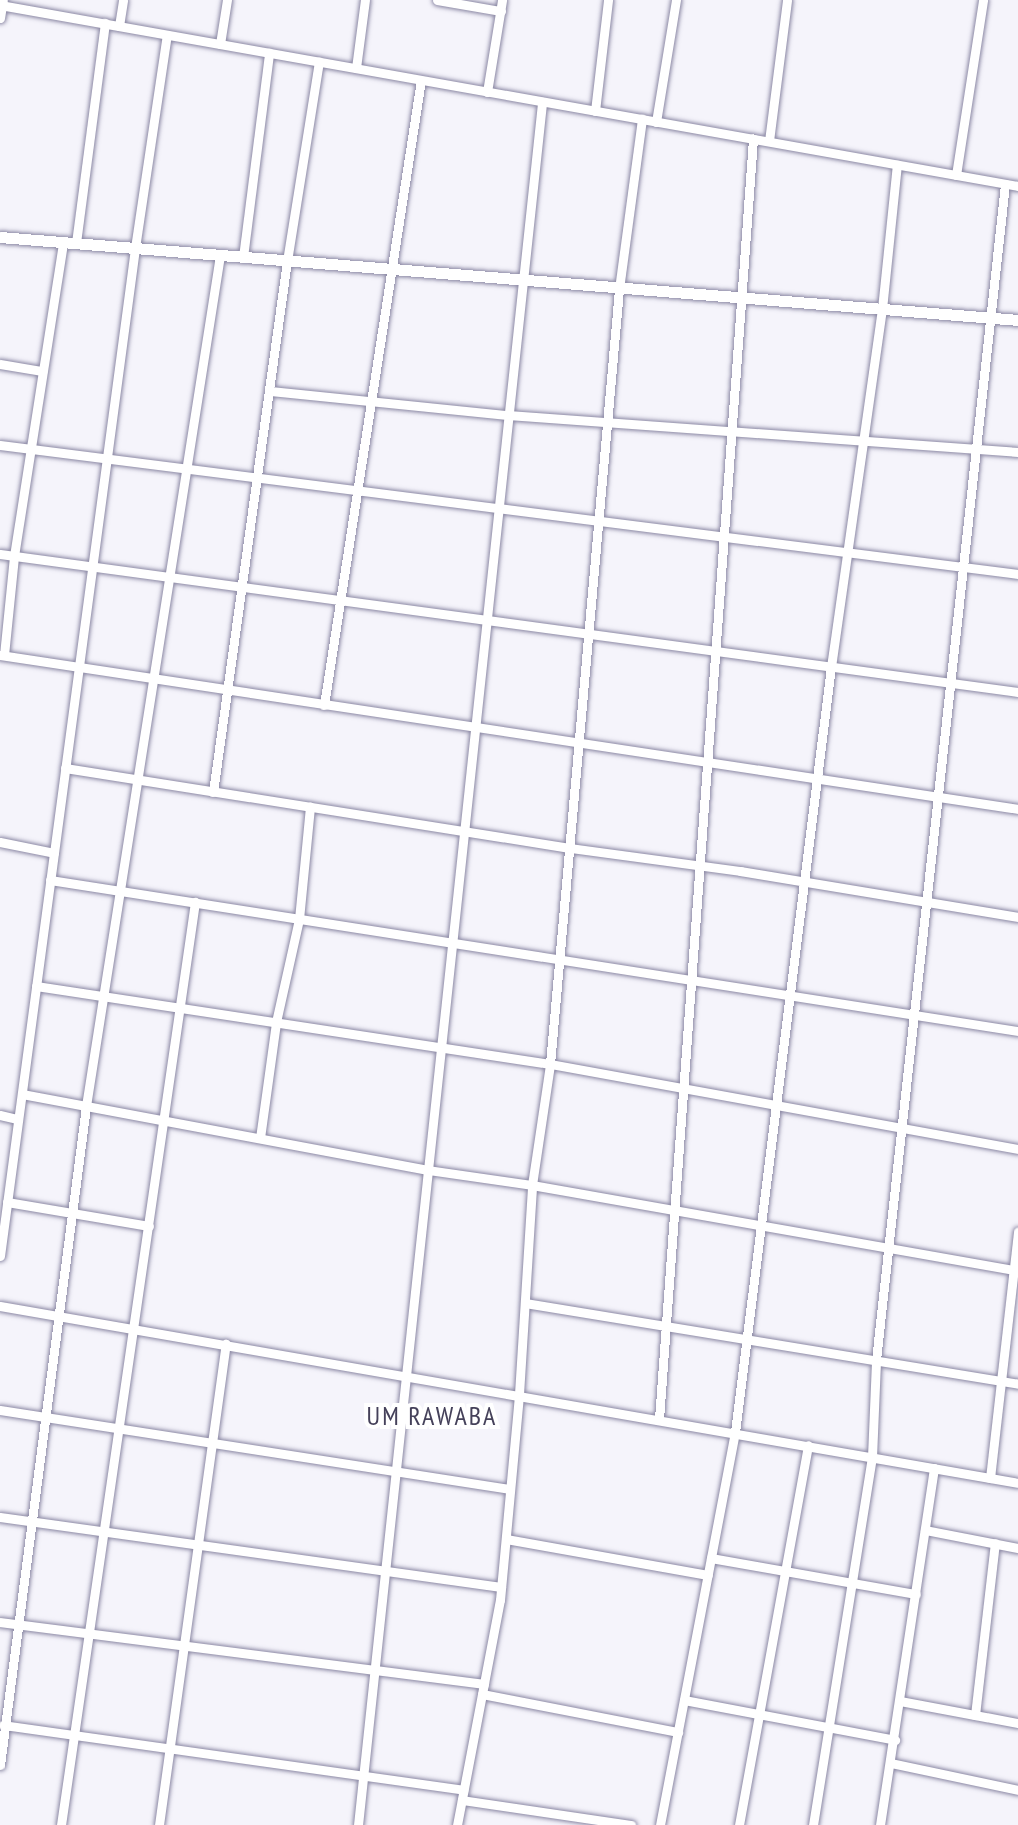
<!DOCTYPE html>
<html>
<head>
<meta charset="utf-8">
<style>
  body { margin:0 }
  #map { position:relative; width:1018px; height:1825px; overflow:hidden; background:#f5f4fb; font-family:"PT Sans Narrow",sans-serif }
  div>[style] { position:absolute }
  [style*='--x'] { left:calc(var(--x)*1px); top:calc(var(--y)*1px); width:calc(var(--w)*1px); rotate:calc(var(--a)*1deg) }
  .roads { filter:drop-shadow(0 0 2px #8b88a4) drop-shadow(0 0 2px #8b88a4) }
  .minor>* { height:9px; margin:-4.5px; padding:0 4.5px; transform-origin:4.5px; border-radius:4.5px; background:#fff }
  .major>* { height:11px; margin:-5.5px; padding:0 5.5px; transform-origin:5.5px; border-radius:5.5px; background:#fff }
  span { translate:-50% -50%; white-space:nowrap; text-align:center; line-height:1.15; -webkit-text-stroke:8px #fff; paint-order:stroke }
  .quarter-label { font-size:26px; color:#45415a; letter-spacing:2px }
</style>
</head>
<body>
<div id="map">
  <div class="roads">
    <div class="minor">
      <div style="--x:437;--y:0;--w:65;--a:9.8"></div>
      <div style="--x:0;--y:5;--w:1034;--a:10.08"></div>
      <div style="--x:0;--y:18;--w:18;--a:-81"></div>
      <div style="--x:119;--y:26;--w:26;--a:-81"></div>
      <div style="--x:220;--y:44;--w:45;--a:-81"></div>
      <div style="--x:356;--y:68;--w:69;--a:-82.5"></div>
      <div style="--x:487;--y:92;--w:93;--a:-80.7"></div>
      <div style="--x:595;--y:111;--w:112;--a:-83.3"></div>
      <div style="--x:656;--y:122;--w:124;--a:-80.7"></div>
      <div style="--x:769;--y:141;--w:142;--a:-82.7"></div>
      <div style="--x:956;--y:175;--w:177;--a:-81.2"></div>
      <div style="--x:76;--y:243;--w:222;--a:-82.5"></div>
      <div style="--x:243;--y:257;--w:206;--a:-82.7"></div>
      <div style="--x:0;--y:364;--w:43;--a:9.5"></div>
      <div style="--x:270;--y:391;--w:239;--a:5.8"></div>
      <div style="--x:508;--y:415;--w:511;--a:4.15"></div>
      <div style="--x:0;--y:445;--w:1026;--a:7.22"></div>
      <div style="--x:0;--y:554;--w:1027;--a:7.72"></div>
      <div style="--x:0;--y:655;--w:1030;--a:8.6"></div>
      <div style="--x:4;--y:655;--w:100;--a:-84.2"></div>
      <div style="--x:14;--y:556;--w:318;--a:-81.1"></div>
      <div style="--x:324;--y:705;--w:632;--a:-81.18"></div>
      <div style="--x:65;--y:768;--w:511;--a:9"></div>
      <div style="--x:570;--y:848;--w:172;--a:7.7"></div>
      <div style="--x:740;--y:871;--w:282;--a:9.4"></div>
      <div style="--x:213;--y:792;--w:536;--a:-82.07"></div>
      <div style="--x:287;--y:261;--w:202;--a:-80.9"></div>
      <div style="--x:0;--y:842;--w:55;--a:11.5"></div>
      <div style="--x:50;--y:880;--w:980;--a:8.87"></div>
      <div style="--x:36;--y:986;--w:520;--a:8.63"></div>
      <div style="--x:550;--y:1064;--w:476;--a:10.3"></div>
      <div style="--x:22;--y:1094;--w:413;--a:10.6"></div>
      <div style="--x:428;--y:1170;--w:105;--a:8.2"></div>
      <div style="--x:532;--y:1185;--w:494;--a:10"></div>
      <div style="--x:0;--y:1115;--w:18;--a:13"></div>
      <div style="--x:260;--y:1138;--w:117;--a:-82.1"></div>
      <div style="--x:276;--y:1022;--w:106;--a:-77.4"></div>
      <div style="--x:299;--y:919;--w:113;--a:-84.4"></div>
      <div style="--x:7;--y:1202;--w:144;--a:9.6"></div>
      <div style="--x:0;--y:1256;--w:1017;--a:-82.37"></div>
      <div style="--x:135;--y:248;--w:215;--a:-81.5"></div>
      <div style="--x:525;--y:1303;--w:500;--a:9.3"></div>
      <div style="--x:0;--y:1306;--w:1033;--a:9.86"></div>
      <div style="--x:0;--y:1410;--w:516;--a:8.81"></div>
      <div style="--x:659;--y:1419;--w:1284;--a:-85.8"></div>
      <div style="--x:990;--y:1478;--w:248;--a:-83.5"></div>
      <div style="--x:0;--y:1517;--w:506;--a:7.95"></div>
      <div style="--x:925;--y:1530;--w:95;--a:11"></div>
      <div style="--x:506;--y:1539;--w:205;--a:10.1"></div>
      <div style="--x:711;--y:1558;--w:208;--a:10"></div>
      <div style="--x:0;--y:1622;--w:488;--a:7.3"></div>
      <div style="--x:482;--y:1694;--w:200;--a:11"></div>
      <div style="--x:684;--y:1700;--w:215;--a:10.7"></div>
      <div style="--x:900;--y:1701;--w:120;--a:10.6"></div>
      <div style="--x:975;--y:1715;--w:173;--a:-83.4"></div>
      <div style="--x:3;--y:1725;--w:465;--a:8"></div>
      <div style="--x:891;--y:1763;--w:130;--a:12"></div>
      <div style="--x:0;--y:1765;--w:665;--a:-82.56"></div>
      <div style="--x:86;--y:1106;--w:861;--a:-81.05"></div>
      <div style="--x:462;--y:1800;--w:171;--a:8.4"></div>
      <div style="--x:61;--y:1825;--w:933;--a:-81.74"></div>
      <div style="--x:159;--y:1825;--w:486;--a:-82.1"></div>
      <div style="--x:358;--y:1825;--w:1733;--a:-83.9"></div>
      <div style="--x:457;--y:1825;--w:229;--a:-79.2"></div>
      <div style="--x:500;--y:1600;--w:207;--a:-84.7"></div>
      <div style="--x:519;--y:1394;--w:209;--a:-86.4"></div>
      <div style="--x:532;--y:1185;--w:122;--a:-81.5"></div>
      <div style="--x:550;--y:1064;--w:778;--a:-84.91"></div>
      <div style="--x:619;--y:289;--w:172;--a:-82.3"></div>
      <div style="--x:660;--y:1825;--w:400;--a:-79.2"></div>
      <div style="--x:735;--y:1432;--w:771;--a:-82.85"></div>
      <div style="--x:831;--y:667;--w:362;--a:-81.9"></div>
      <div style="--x:882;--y:309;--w:145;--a:-84.1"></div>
      <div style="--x:739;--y:1825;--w:386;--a:-79.7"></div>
      <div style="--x:813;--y:1825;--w:373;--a:-80.9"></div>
      <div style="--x:872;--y:1457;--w:97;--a:-87.6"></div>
      <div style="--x:876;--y:1360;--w:1183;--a:-83.74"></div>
      <div style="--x:880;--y:1825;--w:361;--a:-81.4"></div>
    </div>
    <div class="major">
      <div style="--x:0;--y:237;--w:1021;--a:4.66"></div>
    </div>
  </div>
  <div class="quarter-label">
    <span style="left:432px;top:1416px">UM RAWABA</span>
  </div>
</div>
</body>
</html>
